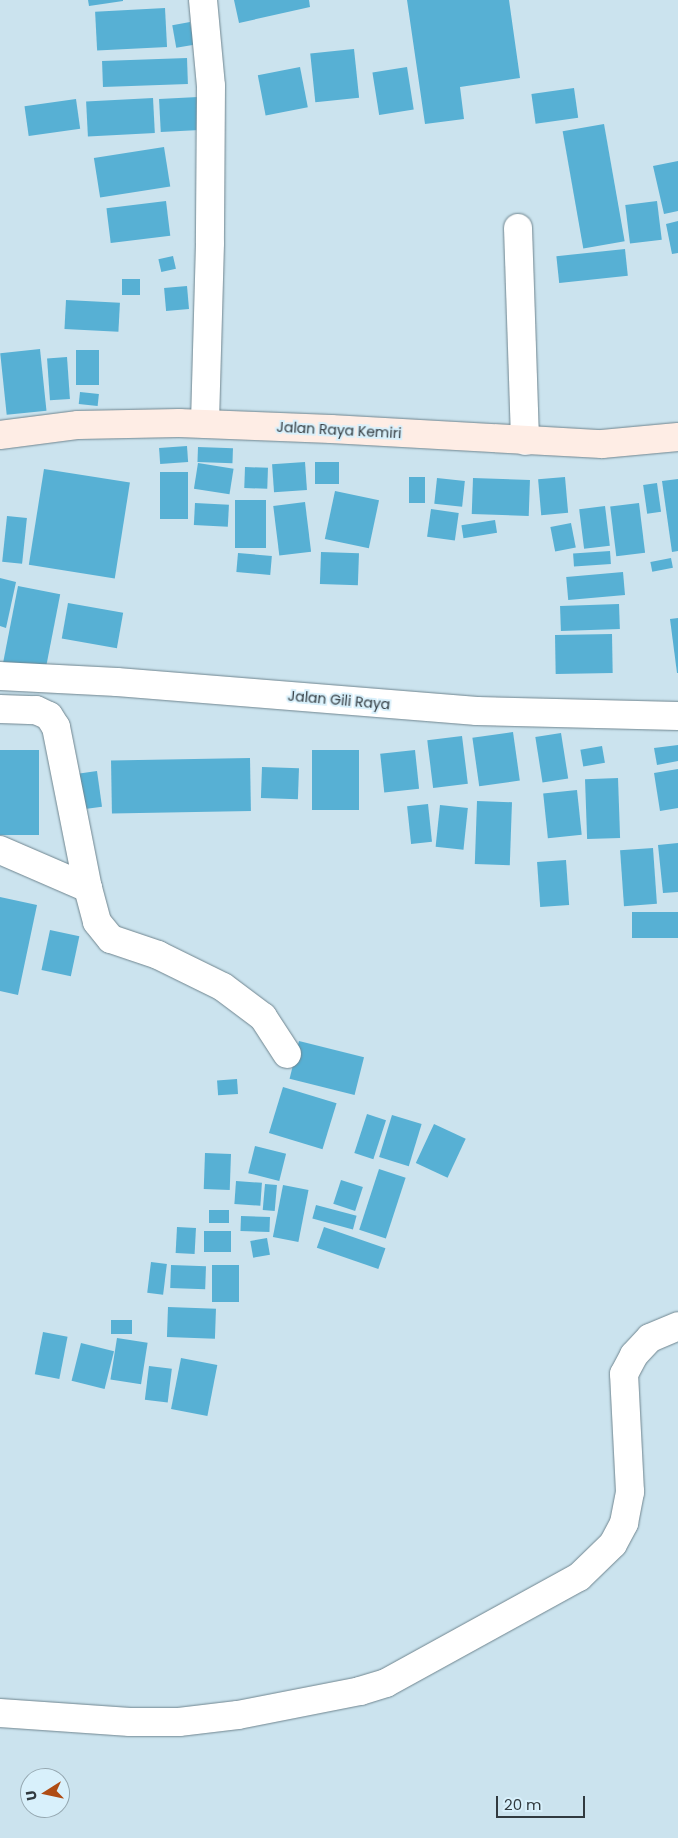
<!DOCTYPE html>
<html>
<head>
<meta charset="utf-8">
<style>
  body { margin:0 }
  #map { position:relative; width:678px; height:1838px; overflow:hidden; background:#cbe3ee; font-family:Poppins,sans-serif }
  div>[style] { position:absolute }
  [style*='--x'] { left:calc(var(--x)*1px); top:calc(var(--y)*1px); width:calc(var(--w)*1px); rotate:calc(var(--a)*1deg) }
  .building>* { inset:0; background:#57b0d4; transform-origin:0 0 }
  .roads { filter:drop-shadow(0 0 1px #6f858f) drop-shadow(0 0 1px #6f858f) }
  .street>* { height:28px; margin:-14px; padding:0 14px; transform-origin:14px; border-radius:14px; background:#fff }
  .secondary>* { height:28px; margin:-14px; padding:0 14px; transform-origin:14px; border-radius:14px; background:#feede5 }
  span { translate:-50% -50%; white-space:nowrap; text-align:center; line-height:1.15; -webkit-text-stroke:4px #d8f0fb; paint-order:stroke }
  .street-label { font-size:14px; color:#313a3f }
  .north { position:absolute; left:20px; top:1768px; width:50px; height:50px; box-sizing:border-box; background:#d8f0fb; border:1px solid #95a7b0; border-radius:50%; rotate:260deg; font-size:14px; font-weight:700; line-height:20px; text-align:center; color:#313a3f }
  .north::after { content:''; display:block; margin:auto; width:18px; height:22px; background:#af4c14; clip-path:polygon(50% 0,100% 100%,50% 72%,0 100%) }
  .scale { position:absolute; left:496px; top:1796px; width:89px; height:22px; box-sizing:border-box; border:2px solid #313a3f; border-top:0; padding-left:6px; font-size:15px; line-height:18px; white-space:nowrap; color:#313a3f; -webkit-text-stroke:4px #d8f0fb; paint-order:stroke }
</style>
</head>
<body>
<div id="map">
  <div class="building">
    <div style="clip-path:polygon(88px 0,123px 0,123px 1px,89px 6px)"></div>
    <div style="clip-path:polygon(234px 0,309px 0,310px 7px,239px 23px)"></div>
    <div style="clip-path:polygon(407px 0,509px 0,520px 78px,460px 87px,464px 119px,425px 124px)"></div>
    <div style="left:165px;top:8px;width:39px;height:70px;rotate:87deg"></div>
    <div style="left:190px;top:22px;width:23px;height:18px;rotate:80deg"></div>
    <div style="left:354px;top:49px;width:49px;height:44px;rotate:84deg"></div>
    <div style="left:187px;top:58px;width:26px;height:85px;rotate:88deg"></div>
    <div style="left:300px;top:67px;width:41px;height:43px;rotate:79deg"></div>
    <div style="left:407px;top:67px;width:43px;height:35px;rotate:81deg"></div>
    <div style="left:574px;top:88px;width:30px;height:43px;rotate:82deg"></div>
    <div style="left:198px;top:97px;width:33px;height:39px;rotate:87deg"></div>
    <div style="left:153px;top:98px;width:35px;height:67px;rotate:87deg"></div>
    <div style="left:76px;top:99px;width:30px;height:52px;rotate:82deg"></div>
    <div style="left:604px;top:124px;width:119px;height:42px;rotate:80deg"></div>
    <div style="left:164px;top:147px;width:40px;height:71px;rotate:81deg"></div>
    <div style="clip-path:polygon(678px 161px,678px 211px,664px 214px,653px 166px)"></div>
    <div style="left:166px;top:201px;width:35px;height:60px;rotate:83deg"></div>
    <div style="left:657px;top:201px;width:39px;height:32px;rotate:83deg"></div>
    <div style="clip-path:polygon(678px 221px,678px 253px,672px 254px,666px 224px)"></div>
    <div style="left:625px;top:249px;width:27px;height:69px;rotate:84deg"></div>
    <div style="left:173px;top:256px;width:13px;height:15px;rotate:77deg"></div>
    <div style="left:140px;top:279px;width:16px;height:18px;rotate:90deg"></div>
    <div style="left:187px;top:286px;width:23px;height:23px;rotate:85deg"></div>
    <div style="left:66px;top:300px;width:54px;height:29px;rotate:3deg"></div>
    <div style="left:40px;top:349px;width:62px;height:40px;rotate:84deg"></div>
    <div style="left:76px;top:350px;width:23px;height:35px"></div>
    <div style="left:67px;top:357px;width:42px;height:20px;rotate:86deg"></div>
    <div style="left:80px;top:392px;width:19px;height:12px;rotate:6deg"></div>
    <div style="left:187px;top:446px;width:16px;height:28px;rotate:86deg"></div>
    <div style="left:198px;top:447px;width:35px;height:15px;rotate:2deg"></div>
    <div style="left:305px;top:462px;width:28px;height:33px;rotate:86deg"></div>
    <div style="left:315px;top:462px;width:24px;height:22px"></div>
    <div style="left:198px;top:463px;width:36px;height:26px;rotate:9deg"></div>
    <div style="left:245px;top:467px;width:23px;height:21px;rotate:2deg"></div>
    <div style="left:44px;top:469px;width:87px;height:97px;rotate:9deg"></div>
    <div style="left:160px;top:472px;width:28px;height:47px"></div>
    <div style="left:409px;top:477px;width:16px;height:26px"></div>
    <div style="left:565px;top:477px;width:36px;height:27px;rotate:85deg"></div>
    <div style="left:437px;top:478px;width:28px;height:26px;rotate:6deg"></div>
    <div style="left:473px;top:478px;width:57px;height:36px;rotate:2deg"></div>
    <div style="clip-path:polygon(678px 479px,678px 551px,672px 552px,662px 481px)"></div>
    <div style="left:657px;top:483px;width:29px;height:14px;rotate:82deg"></div>
    <div style="left:335px;top:491px;width:45px;height:49px;rotate:12deg"></div>
    <div style="left:235px;top:500px;width:31px;height:48px"></div>
    <div style="left:305px;top:502px;width:50px;height:32px;rotate:83deg"></div>
    <div style="left:195px;top:503px;width:34px;height:22px;rotate:3deg"></div>
    <div style="left:639px;top:503px;width:50px;height:29px;rotate:83deg"></div>
    <div style="left:605px;top:506px;width:40px;height:26px;rotate:83deg"></div>
    <div style="left:431px;top:509px;width:28px;height:28px;rotate:8deg"></div>
    <div style="left:7px;top:516px;width:20px;height:46px;rotate:6deg"></div>
    <div style="left:495px;top:520px;width:13px;height:34px;rotate:81deg"></div>
    <div style="left:571px;top:523px;width:25px;height:21px;rotate:79deg"></div>
    <div style="left:610px;top:551px;width:13px;height:37px;rotate:86deg"></div>
    <div style="left:321px;top:552px;width:38px;height:32px;rotate:2deg"></div>
    <div style="left:238px;top:553px;width:34px;height:19px;rotate:5deg"></div>
    <div style="left:671px;top:558px;width:10px;height:21px;rotate:79deg"></div>
    <div style="left:623px;top:572px;width:23px;height:57px;rotate:85deg"></div>
    <div style="clip-path:polygon(0 578px,16px 582px,6px 628px,0 626px)"></div>
    <div style="left:18px;top:586px;width:43px;height:80px;rotate:11deg"></div>
    <div style="left:68px;top:603px;width:56px;height:36px;rotate:10deg"></div>
    <div style="left:619px;top:604px;width:25px;height:59px;rotate:88deg"></div>
    <div style="clip-path:polygon(678px 618px,678px 673px,677px 673px,670px 619px)"></div>
    <div style="left:612px;top:634px;width:39px;height:57px;rotate:89deg"></div>
    <div style="left:513px;top:732px;width:49px;height:41px;rotate:82deg"></div>
    <div style="left:561px;top:733px;width:46px;height:26px;rotate:81deg"></div>
    <div style="left:462px;top:736px;width:48px;height:35px;rotate:83deg"></div>
    <div style="clip-path:polygon(678px 745px,678px 761px,657px 765px,654px 748px)"></div>
    <div style="left:602px;top:746px;width:17px;height:22px;rotate:80deg"></div>
    <div style="left:0;top:750px;width:39px;height:85px"></div>
    <div style="left:312px;top:750px;width:47px;height:60px"></div>
    <div style="left:415px;top:750px;width:39px;height:35px;rotate:84deg"></div>
    <div style="left:250px;top:758px;width:53px;height:139px;rotate:89deg"></div>
    <div style="left:262px;top:767px;width:37px;height:31px;rotate:2deg"></div>
    <div style="clip-path:polygon(678px 769px,678px 808px,660px 811px,654px 773px)"></div>
    <div style="left:97px;top:771px;width:36px;height:23px;rotate:82deg"></div>
    <div style="left:618px;top:778px;width:60px;height:33px;rotate:88deg"></div>
    <div style="left:577px;top:790px;width:45px;height:34px;rotate:84deg"></div>
    <div style="left:477px;top:801px;width:35px;height:63px;rotate:2deg"></div>
    <div style="left:428px;top:804px;width:38px;height:21px;rotate:84deg"></div>
    <div style="left:440px;top:805px;width:28px;height:42px;rotate:6deg"></div>
    <div style="clip-path:polygon(678px 843px,678px 892px,663px 893px,658px 845px)"></div>
    <div style="left:653px;top:848px;width:56px;height:33px;rotate:86deg"></div>
    <div style="left:566px;top:860px;width:45px;height:29px;rotate:86deg"></div>
    <div style="clip-path:polygon(0 897px,37px 905px,18px 995px,0 991px)"></div>
    <div style="left:678px;top:912px;width:26px;height:46px;rotate:90deg"></div>
    <div style="left:50px;top:930px;width:30px;height:41px;rotate:12deg"></div>
    <div style="left:299px;top:1041px;width:67px;height:39px;rotate:14deg"></div>
    <div style="left:237px;top:1079px;width:15px;height:20px;rotate:86deg"></div>
    <div style="left:283px;top:1087px;width:56px;height:48px;rotate:17deg"></div>
    <div style="left:367px;top:1114px;width:20px;height:41px;rotate:18deg"></div>
    <div style="left:392px;top:1115px;width:31px;height:44px;rotate:17deg"></div>
    <div style="left:434px;top:1124px;width:35px;height:43px;rotate:25deg"></div>
    <div style="left:255px;top:1146px;width:32px;height:28px;rotate:14deg"></div>
    <div style="left:205px;top:1153px;width:26px;height:36px;rotate:2deg"></div>
    <div style="left:379px;top:1169px;width:28px;height:64px;rotate:18deg"></div>
    <div style="left:341px;top:1180px;width:23px;height:25px;rotate:18deg"></div>
    <div style="left:236px;top:1181px;width:26px;height:23px;rotate:4deg"></div>
    <div style="left:265px;top:1184px;width:12px;height:26px;rotate:5deg"></div>
    <div style="left:283px;top:1185px;width:26px;height:53px;rotate:11deg"></div>
    <div style="left:316px;top:1205px;width:42px;height:14px;rotate:15deg"></div>
    <div style="left:209px;top:1210px;width:20px;height:13px"></div>
    <div style="left:241px;top:1216px;width:29px;height:15px;rotate:2deg"></div>
    <div style="left:177px;top:1227px;width:19px;height:26px;rotate:3deg"></div>
    <div style="left:324px;top:1227px;width:65px;height:22px;rotate:19deg"></div>
    <div style="left:204px;top:1231px;width:27px;height:21px"></div>
    <div style="left:267px;top:1238px;width:17px;height:17px;rotate:80deg"></div>
    <div style="left:151px;top:1262px;width:16px;height:31px;rotate:7deg"></div>
    <div style="left:171px;top:1265px;width:35px;height:23px;rotate:2deg"></div>
    <div style="left:212px;top:1265px;width:27px;height:37px"></div>
    <div style="left:168px;top:1307px;width:48px;height:30px;rotate:2deg"></div>
    <div style="left:111px;top:1320px;width:21px;height:14px"></div>
    <div style="left:43px;top:1332px;width:25px;height:43px;rotate:11deg"></div>
    <div style="left:117px;top:1338px;width:31px;height:42px;rotate:9deg"></div>
    <div style="left:81px;top:1343px;width:34px;height:39px;rotate:14deg"></div>
    <div style="left:181px;top:1358px;width:37px;height:52px;rotate:11deg"></div>
    <div style="left:149px;top:1366px;width:23px;height:34px;rotate:7deg"></div>
  </div>
  <div class="roads">
    <div class="street">
      <div style="--x:203;--y:0;--w:86;--a:84.7"></div>
      <div style="--x:211;--y:86;--w:157;--a:90.4"></div>
      <div style="--x:210;--y:243;--w:181;--a:91.6"></div>
      <div style="--x:518;--y:228;--w:213;--a:88.1"></div>
      <div style="--x:0;--y:676;--w:117;--a:2.9"></div>
      <div style="--x:117;--y:682;--w:361;--a:4.6"></div>
      <div style="--x:477;--y:711;--w:201;--a:1.4"></div>
      <div style="--x:0;--y:709;--w:36;--a:2"></div>
      <div style="--x:36;--y:710;--w:14;--a:25"></div>
      <div style="--x:49;--y:716;--w:13;--a:58"></div>
      <div style="--x:56;--y:727;--w:164;--a:78.8"></div>
      <div style="--x:88;--y:888;--w:35;--a:75"></div>
      <div style="--x:97;--y:922;--w:22;--a:51"></div>
      <div style="--x:111;--y:939;--w:50;--a:18.8"></div>
      <div style="--x:158;--y:955;--w:72;--a:26.2"></div>
      <div style="--x:223;--y:987;--w:50;--a:36.9"></div>
      <div style="--x:263;--y:1017;--w:44;--a:57"></div>
      <div style="--x:0;--y:850;--w:96;--a:23.4"></div>
      <div style="--x:0;--y:1713;--w:130;--a:4"></div>
      <div style="--x:130;--y:1722;--w:49;--a:0"></div>
      <div style="--x:179;--y:1722;--w:59;--a:-6.8"></div>
      <div style="--x:238;--y:1715;--w:124;--a:-11.1"></div>
      <div style="--x:360;--y:1691;--w:27;--a:-17"></div>
      <div style="--x:386;--y:1683;--w:220;--a:-28.8"></div>
      <div style="--x:579;--y:1577;--w:47;--a:-44.1"></div>
      <div style="--x:613;--y:1544;--w:24;--a:-62"></div>
      <div style="--x:624;--y:1523;--w:32;--a:-79"></div>
      <div style="--x:630;--y:1492;--w:118;--a:-92.9"></div>
      <div style="--x:624;--y:1374;--w:21;--a:-62"></div>
      <div style="--x:634;--y:1355;--w:23;--a:-47"></div>
      <div style="--x:650;--y:1338;--w:30;--a:-23"></div>
    </div>
    <div class="secondary">
      <div style="--x:0;--y:435;--w:79;--a:-7.3"></div>
      <div style="--x:78;--y:425;--w:101;--a:-1.1"></div>
      <div style="--x:179;--y:423;--w:152;--a:2.3"></div>
      <div style="--x:331;--y:429;--w:271;--a:3.2"></div>
      <div style="--x:602;--y:444;--w:76;--a:-5.3"></div>
    </div>
  </div>
  <div class="street-label">
    <span style="left:339px;top:430px;rotate:3deg">Jalan Raya Kemiri</span>
    <span style="left:339px;top:700px;rotate:5deg">Jalan Gili Raya</span>
  </div>
  <div class="north">U</div>
  <div class="scale">20 m</div>
</div>
</body>
</html>
